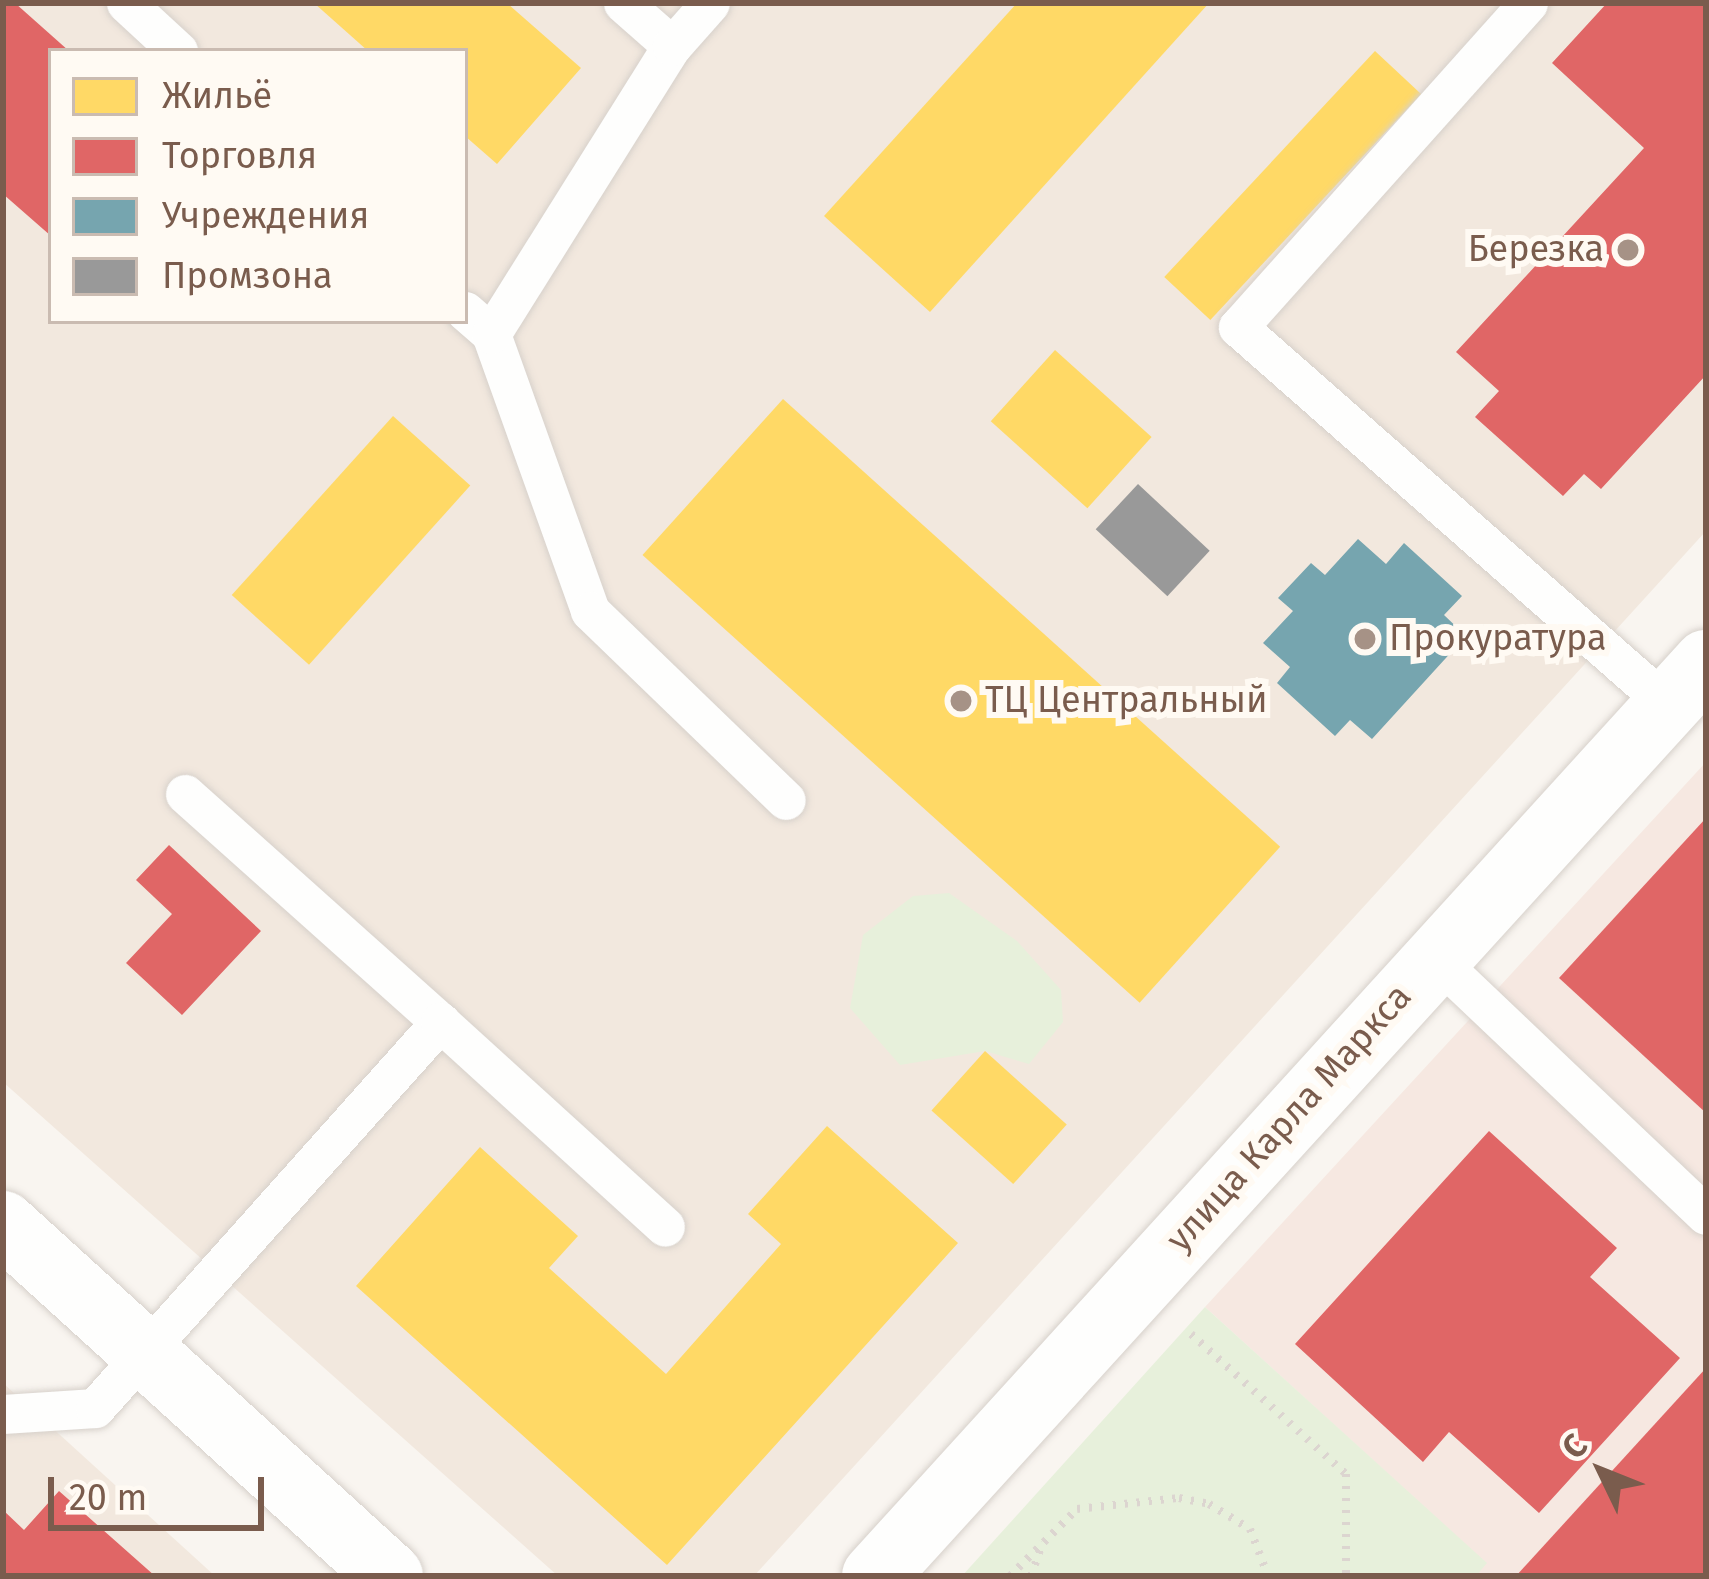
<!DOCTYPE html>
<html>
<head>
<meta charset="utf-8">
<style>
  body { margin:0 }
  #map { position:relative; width:1709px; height:1579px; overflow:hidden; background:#f9f5f0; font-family:"Fira Sans",sans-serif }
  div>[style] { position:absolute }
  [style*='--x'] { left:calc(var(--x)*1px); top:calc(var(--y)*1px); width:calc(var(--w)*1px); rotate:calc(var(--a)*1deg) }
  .residential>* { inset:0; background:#f2e8de }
  .commercial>* { inset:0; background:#f6e8e1 }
  .green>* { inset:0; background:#e7f0db }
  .homes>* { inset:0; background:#ffd966; transform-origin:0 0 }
  .shops>* { inset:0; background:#e06666 }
  .public>* { inset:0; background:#76a5af }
  .industry>* { inset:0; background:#999; transform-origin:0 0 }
  .path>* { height:8px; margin-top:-4px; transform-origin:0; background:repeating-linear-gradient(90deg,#dcd5d0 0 3px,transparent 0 12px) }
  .roads { filter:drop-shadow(0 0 3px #d7d1cb) drop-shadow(0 0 3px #d7d1cb) }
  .lane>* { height:39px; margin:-19.5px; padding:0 19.5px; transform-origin:19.5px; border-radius:19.5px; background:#fefefd }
  .street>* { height:66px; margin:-33px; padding:0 33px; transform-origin:33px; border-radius:33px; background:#fefefd }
  .secondary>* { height:66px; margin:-33px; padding:0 33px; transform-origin:33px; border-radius:33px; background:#fefefd }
  .dots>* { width:33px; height:33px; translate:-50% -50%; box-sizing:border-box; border:6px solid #fffaf3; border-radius:50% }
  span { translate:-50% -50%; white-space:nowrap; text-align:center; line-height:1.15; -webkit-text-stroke:12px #fffaf3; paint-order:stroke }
  .poi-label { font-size:36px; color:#7a5c4d }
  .right { translate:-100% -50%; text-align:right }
  .left { translate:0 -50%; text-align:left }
  .street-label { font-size:36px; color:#7a5c4d }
  .frame { position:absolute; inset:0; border:6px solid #7a5c4d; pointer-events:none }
  .legend { position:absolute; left:48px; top:48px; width:420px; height:276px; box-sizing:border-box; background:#fffaf3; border:3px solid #cabbb1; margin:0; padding:15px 21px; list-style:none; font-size:36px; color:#7a5c4d }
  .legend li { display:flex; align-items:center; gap:24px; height:60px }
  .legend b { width:60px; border:3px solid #cabbb1 }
  .north { position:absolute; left:1541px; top:1411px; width:120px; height:120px; -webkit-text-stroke:9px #fffaf3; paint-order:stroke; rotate:313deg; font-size:33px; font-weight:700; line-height:48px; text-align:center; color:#7a5c4d }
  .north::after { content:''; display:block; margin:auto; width:42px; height:54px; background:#7a5c4d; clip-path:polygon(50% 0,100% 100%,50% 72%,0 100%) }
  .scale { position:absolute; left:48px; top:1477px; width:216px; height:54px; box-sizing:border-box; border:6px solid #7a5c4d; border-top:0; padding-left:15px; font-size:36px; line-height:42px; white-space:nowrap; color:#7a5c4d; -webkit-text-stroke:9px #fffaf3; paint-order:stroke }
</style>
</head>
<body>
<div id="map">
  <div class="residential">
    <div style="clip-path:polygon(evenodd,3px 3px,1706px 3px,1706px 531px,754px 1576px,558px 1576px,3px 1082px,3px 3px,51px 51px,465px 51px,465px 321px,51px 321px,51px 51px)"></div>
    <div style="clip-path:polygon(3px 1383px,215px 1576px,3px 1576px)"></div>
  </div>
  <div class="commercial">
    <div style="clip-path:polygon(1706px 762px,1706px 1576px,1475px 1576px,1486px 1563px,1205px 1307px)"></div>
  </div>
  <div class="green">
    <div style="clip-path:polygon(949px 893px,1017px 941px,1061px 990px,1063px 1022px,1029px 1064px,985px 1051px,900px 1065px,850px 1008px,863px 935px,913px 896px)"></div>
    <div style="clip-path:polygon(1205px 1307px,1487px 1563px,1476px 1576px,962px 1576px)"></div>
  </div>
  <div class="homes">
    <div style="clip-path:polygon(314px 3px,507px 3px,581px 68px,497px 164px,465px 136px,465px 51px,368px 51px)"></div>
    <div style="clip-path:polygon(1017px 3px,1209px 3px,930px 312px,824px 216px)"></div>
    <div style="left:1375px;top:51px;width:63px;height:309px;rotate:43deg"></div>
    <div style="left:1055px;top:350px;width:130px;height:96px;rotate:42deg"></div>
    <div style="left:783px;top:399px;width:669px;height:210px;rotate:42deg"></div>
    <div style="left:393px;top:416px;width:104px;height:241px;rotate:42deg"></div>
    <div style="left:985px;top:1051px;width:110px;height:80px;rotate:42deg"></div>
    <div style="clip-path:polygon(827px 1126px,958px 1243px,667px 1565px,356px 1286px,480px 1147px,578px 1236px,549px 1268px,666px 1374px,781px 1244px,748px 1214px)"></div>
  </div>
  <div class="shops">
    <div style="clip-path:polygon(3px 3px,15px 3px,69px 51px,51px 51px,51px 236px,3px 194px)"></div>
    <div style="clip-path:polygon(1607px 3px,1706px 3px,1706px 375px,1601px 489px,1584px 474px,1563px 496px,1475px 417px,1499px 391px,1456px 352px,1644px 148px,1552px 63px)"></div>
    <div style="clip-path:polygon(1706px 818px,1706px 1113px,1559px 978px)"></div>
    <div style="clip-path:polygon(169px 845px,261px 931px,182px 1015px,126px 963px,172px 914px,136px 880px)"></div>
    <div style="clip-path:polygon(1489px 1131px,1617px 1248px,1590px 1277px,1680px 1358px,1539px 1513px,1449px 1432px,1423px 1462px,1295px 1344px)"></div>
    <div style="clip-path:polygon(1706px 1368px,1706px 1576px,1516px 1576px)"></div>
    <div style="clip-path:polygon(59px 1491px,155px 1576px,3px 1576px,3px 1510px,24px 1530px)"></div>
  </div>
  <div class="public">
    <div style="clip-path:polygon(1358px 539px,1386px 564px,1404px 543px,1462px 596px,1444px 615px,1466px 636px,1372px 739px,1350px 720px,1335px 736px,1277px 683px,1290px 667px,1263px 643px,1293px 611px,1278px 598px,1311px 563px,1325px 575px)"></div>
  </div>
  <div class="industry">
    <div style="left:1138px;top:484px;width:98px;height:62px;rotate:43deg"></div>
  </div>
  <div class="path">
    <div style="--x:1191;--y:1334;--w:209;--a:42.1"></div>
    <div style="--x:1346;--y:1474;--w:102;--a:90"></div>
    <div style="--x:1010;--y:1576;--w:95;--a:-45"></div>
    <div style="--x:1077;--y:1509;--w:103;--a:-6.2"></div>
    <div style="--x:1179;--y:1498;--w:31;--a:11"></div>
    <div style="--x:1209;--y:1504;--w:48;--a:31.4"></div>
    <div style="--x:1250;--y:1529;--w:50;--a:69"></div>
    <div style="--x:1031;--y:1576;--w:36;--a:-71"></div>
  </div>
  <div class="roads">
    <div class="lane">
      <div style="--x:126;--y:3;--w:71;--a:42.7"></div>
      <div style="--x:623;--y:3;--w:65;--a:41.3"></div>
      <div style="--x:1528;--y:3;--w:435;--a:131.8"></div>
      <div style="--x:1238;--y:327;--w:573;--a:41.32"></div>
      <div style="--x:465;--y:311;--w:35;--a:41"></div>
      <div style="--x:491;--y:334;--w:294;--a:70.3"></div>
      <div style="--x:590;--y:611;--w:272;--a:44"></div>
      <div style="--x:491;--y:334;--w:340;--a:-57.9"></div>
      <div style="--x:672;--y:46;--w:57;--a:-48.5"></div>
      <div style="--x:185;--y:794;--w:342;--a:41.8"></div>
      <div style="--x:1435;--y:958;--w:373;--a:43.5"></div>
      <div style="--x:3;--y:1414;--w:92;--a:-3.7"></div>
      <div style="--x:95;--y:1408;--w:518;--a:-48.21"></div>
      <div style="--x:440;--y:1022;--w:304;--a:42.3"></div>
    </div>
    <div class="street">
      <div style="--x:3;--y:1224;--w:523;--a:42.29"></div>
    </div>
    <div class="secondary">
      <div style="--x:875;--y:1576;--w:1235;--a:-47.69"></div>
    </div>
  </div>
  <div class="dots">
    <div style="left:1628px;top:250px;background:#a69286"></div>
    <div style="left:1365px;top:639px;background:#a69286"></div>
    <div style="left:961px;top:701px;background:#a69286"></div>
  </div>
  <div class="poi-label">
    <span class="right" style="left:1604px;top:250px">Березка</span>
    <span class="left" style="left:1389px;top:639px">Прокуратура</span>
    <span class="left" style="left:985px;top:701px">ТЦ Центральный</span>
  </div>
  <div class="street-label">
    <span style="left:1289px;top:1118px;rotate:-48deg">улица Карла Маркса</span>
  </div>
  <div class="frame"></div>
  <ul class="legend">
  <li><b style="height:33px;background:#ffd966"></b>Жильё</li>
  <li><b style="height:33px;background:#e06666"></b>Торговля</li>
  <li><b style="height:33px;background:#76a5af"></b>Учреждения</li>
  <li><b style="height:33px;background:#999"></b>Промзона</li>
  </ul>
  <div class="north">С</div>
  <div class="scale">20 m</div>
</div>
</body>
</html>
